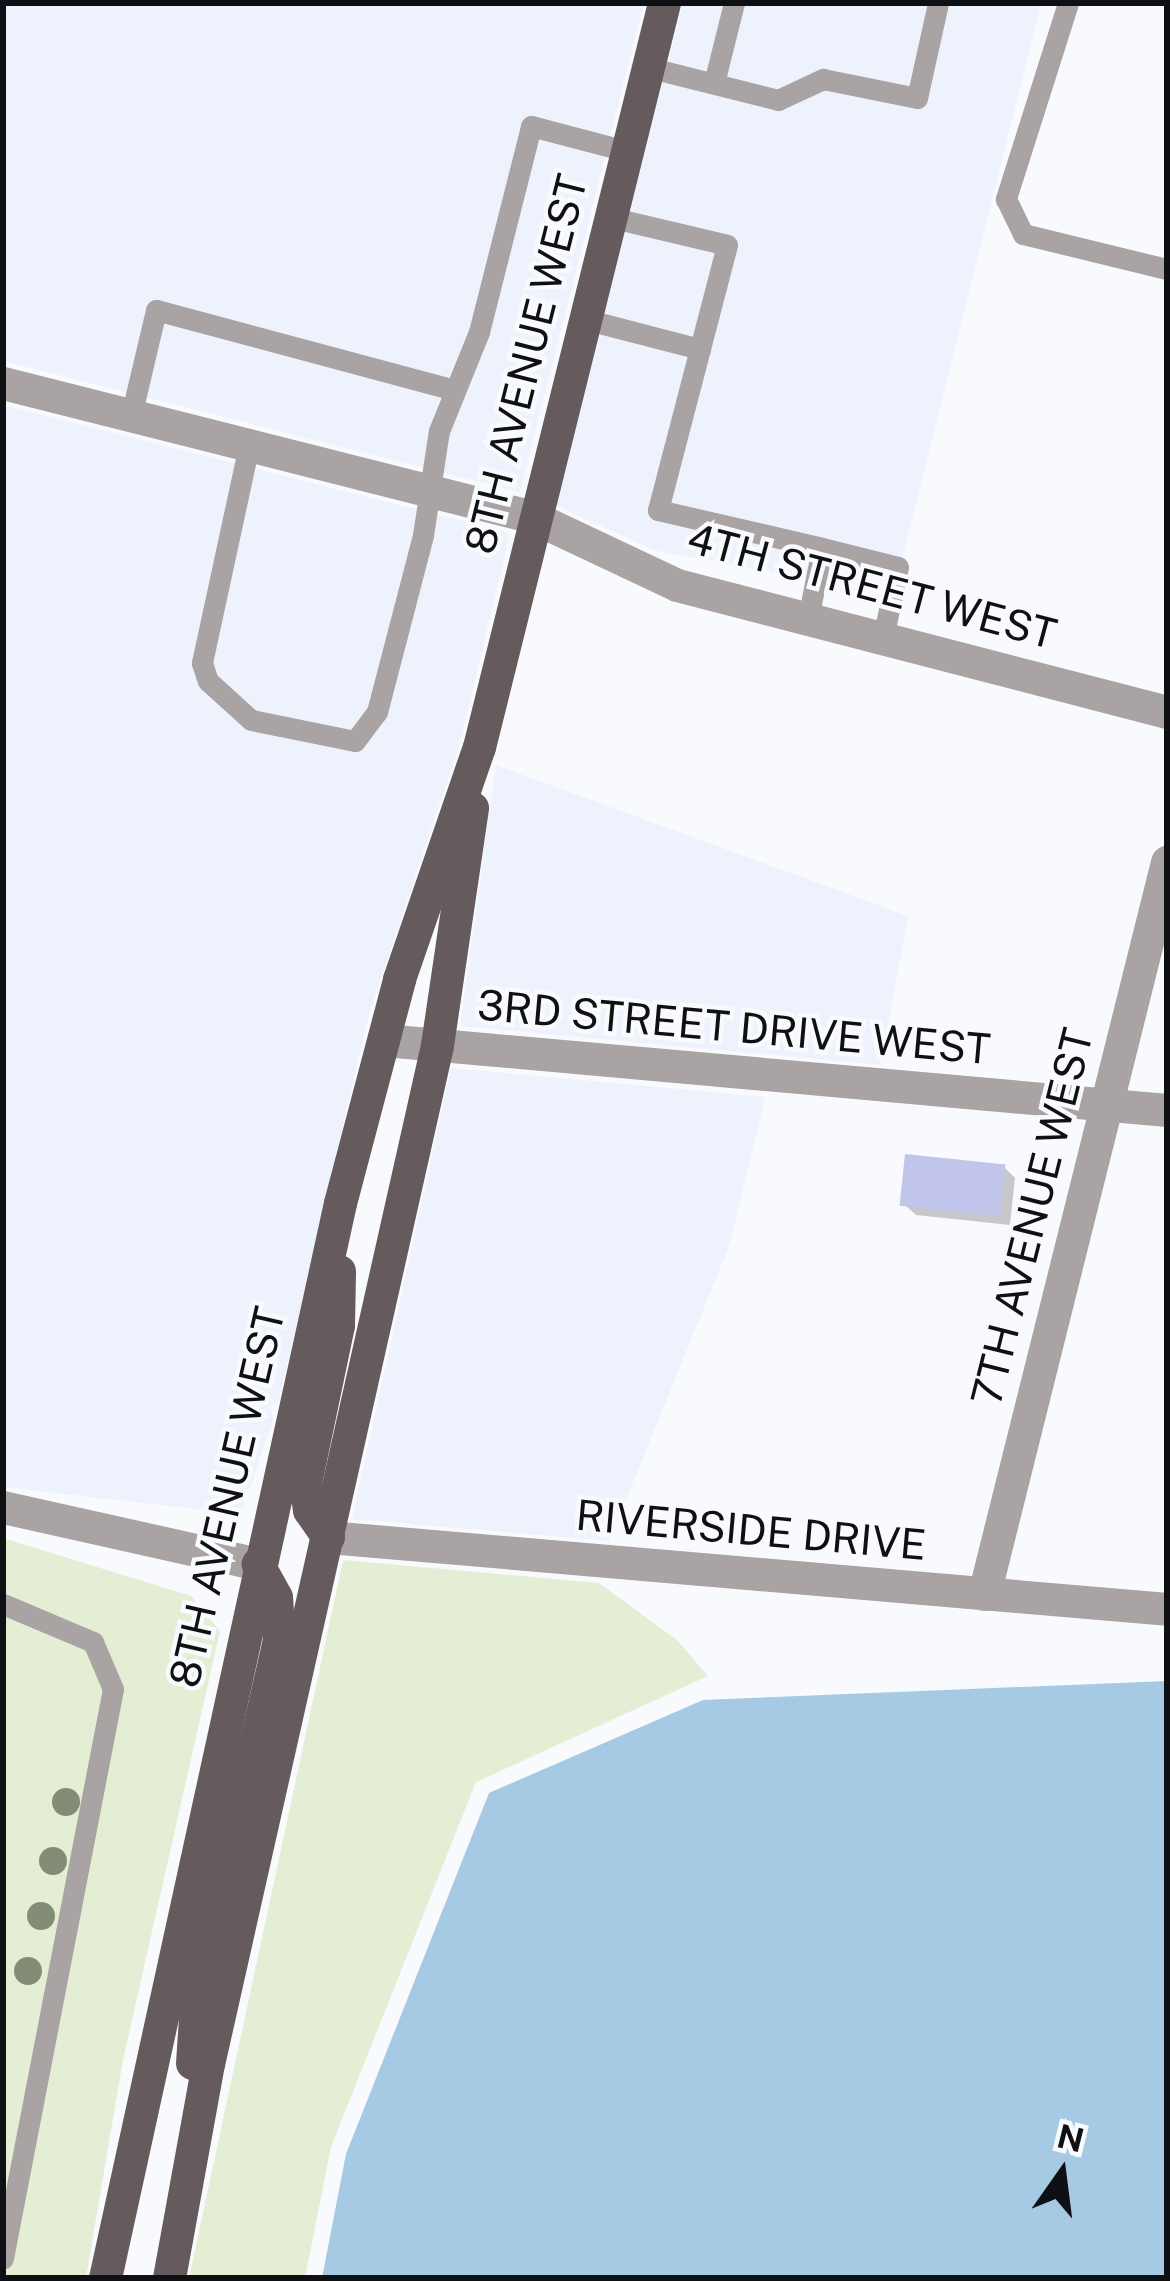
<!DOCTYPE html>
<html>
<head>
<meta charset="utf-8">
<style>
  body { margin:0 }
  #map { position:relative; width:1170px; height:2281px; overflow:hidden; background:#f9fafd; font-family:"Public Sans",sans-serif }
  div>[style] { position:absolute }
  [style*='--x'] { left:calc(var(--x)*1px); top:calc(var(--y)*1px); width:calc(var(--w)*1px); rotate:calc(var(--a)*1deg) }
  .built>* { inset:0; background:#edf2fd }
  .green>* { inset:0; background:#e4eed4 }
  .water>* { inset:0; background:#a6cae3 }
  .shadow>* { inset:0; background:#0003 }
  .building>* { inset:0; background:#c1c5eb; transform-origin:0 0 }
  .service>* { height:21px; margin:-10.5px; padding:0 10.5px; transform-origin:10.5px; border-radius:10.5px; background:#a9a3a3 }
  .minor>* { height:33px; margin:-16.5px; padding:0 16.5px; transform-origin:16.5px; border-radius:16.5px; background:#a9a3a3 }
  .tertiary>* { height:33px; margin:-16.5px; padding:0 16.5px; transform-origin:16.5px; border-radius:16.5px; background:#a9a3a3 }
  .primary>* { height:33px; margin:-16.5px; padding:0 16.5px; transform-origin:16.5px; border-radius:16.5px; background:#665b5c }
  .trees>* { width:28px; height:28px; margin:-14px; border-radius:50%; background:#848c76 }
  span { translate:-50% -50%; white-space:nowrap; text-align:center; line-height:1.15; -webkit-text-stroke:9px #f9fafd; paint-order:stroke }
  .street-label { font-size:42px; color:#0f1014 }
  .frame { position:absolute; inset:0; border:6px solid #0f1014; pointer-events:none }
  .north { position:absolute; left:1002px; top:2113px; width:120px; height:120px; -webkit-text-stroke:9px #f9fafd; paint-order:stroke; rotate:14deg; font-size:33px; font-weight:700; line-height:48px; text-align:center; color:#0f1014 }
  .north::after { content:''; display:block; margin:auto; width:42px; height:54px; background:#0f1014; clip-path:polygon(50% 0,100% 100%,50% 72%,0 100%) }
</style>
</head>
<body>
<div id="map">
  <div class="built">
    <div style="clip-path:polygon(3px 3px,644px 3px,520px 492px,3px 361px)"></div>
    <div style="clip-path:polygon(683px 3px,1041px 3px,893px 594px,653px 550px,556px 505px)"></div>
    <div style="clip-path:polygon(3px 405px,510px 533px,460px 743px,368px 1018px,278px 1403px,270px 1406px,273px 1420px,241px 1514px,3px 1487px)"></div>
    <div style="clip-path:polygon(496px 765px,908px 916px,881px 1065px,460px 1026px)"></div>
    <div style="clip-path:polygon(451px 1068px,765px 1097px,730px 1244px,609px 1541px,352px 1519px)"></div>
  </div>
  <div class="green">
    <div style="clip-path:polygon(3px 1538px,191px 1596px,220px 1631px,123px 2060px,86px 2278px,3px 2278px)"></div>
    <div style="clip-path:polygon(343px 1560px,599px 1583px,677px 1640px,708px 1676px,476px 1782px,331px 2147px,305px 2278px,189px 2278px)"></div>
  </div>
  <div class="water">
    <div style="clip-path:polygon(1167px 1681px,1167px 2278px,322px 2278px,346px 2154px,489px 1793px,703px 1700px)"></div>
  </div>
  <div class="shadow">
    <div style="clip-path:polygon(1004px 1167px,1015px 1178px,1010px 1225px,916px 1215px,905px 1205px)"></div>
  </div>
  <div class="building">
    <div style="left:905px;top:1154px;width:101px;height:52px;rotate:6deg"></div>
  </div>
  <div class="service">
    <div style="--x:1068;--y:3;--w:206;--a:107.6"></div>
    <div style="--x:1006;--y:199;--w:39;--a:64"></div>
    <div style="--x:1023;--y:234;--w:148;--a:13.7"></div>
    <div style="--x:647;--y:67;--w:135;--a:14.1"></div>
    <div style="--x:778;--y:100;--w:50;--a:-25"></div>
    <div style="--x:823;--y:79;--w:96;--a:11.4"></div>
    <div style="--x:917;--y:98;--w:97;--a:-77.5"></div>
    <div style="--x:714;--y:83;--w:82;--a:-76"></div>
    <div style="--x:609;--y:217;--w:121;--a:13.3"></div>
    <div style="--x:727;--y:245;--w:274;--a:104.6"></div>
    <div style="--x:658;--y:510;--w:168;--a:13"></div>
    <div style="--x:822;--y:548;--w:72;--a:101.2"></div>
    <div style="--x:584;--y:319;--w:120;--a:14.5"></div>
    <div style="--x:131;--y:416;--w:109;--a:-76.7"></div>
    <div style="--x:156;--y:310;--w:310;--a:15"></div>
    <div style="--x:249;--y:445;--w:223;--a:102.2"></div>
    <div style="--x:202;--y:663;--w:19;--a:72"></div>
    <div style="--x:208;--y:681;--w:58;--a:42.2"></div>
    <div style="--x:251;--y:720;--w:106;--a:11.4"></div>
    <div style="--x:355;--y:741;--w:36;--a:-53"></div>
    <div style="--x:377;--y:712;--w:183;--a:-75.4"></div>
    <div style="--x:423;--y:535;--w:105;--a:-81.3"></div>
    <div style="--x:439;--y:431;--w:107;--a:-68"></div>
    <div style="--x:479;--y:332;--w:212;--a:-75.8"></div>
    <div style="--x:531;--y:126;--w:98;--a:14.7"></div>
    <div style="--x:822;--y:548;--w:78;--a:14"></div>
    <div style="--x:898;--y:567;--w:73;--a:101.9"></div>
    <div style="--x:3;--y:1604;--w:98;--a:22.9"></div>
    <div style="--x:93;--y:1642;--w:51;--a:66.9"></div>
    <div style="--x:113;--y:1689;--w:580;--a:100.94"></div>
  </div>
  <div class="minor">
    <div style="--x:3;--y:383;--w:547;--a:14.19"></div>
    <div style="--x:533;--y:517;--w:159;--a:25.3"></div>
    <div style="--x:677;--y:585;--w:506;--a:14.53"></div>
    <div style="--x:384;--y:1040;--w:786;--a:5.11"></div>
    <div style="--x:984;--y:1594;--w:755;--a:-75.96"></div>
  </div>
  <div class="tertiary">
    <div style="--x:3;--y:1507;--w:261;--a:12.6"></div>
    <div style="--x:328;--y:1537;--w:842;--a:4.9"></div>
  </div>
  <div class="primary">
    <div style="--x:328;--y:1537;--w:33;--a:-125"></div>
    <div style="--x:309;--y:1510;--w:27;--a:-98"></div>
    <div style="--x:305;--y:1483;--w:161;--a:-78.2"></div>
    <div style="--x:338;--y:1325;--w:54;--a:-88.9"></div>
    <div style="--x:192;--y:2063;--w:61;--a:-86.2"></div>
    <div style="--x:196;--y:2002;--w:370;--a:-77.1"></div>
    <div style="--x:279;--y:1641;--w:44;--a:-93.9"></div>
    <div style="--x:276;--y:1597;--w:38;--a:-119"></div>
    <div style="--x:105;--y:2278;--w:1100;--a:-77.67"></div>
    <div style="--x:340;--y:1203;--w:232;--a:-75.2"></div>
    <div style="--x:399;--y:979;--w:245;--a:-71"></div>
    <div style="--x:479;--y:747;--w:767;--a:-76.04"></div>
    <div style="--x:169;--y:2278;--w:218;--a:-79.7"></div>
    <div style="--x:208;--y:2064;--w:1044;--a:-77.33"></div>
    <div style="--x:437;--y:1045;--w:240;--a:-81.6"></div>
  </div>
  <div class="trees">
    <div style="left:66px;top:1802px"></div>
    <div style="left:53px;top:1861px"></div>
    <div style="left:41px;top:1916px"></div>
    <div style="left:28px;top:1971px"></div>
  </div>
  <div class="street-label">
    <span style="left:526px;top:364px;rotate:-76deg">8TH AVENUE WEST</span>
    <span style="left:872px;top:586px;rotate:15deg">4TH STREET WEST</span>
    <span style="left:734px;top:1027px;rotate:5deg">3RD STREET DRIVE WEST</span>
    <span style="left:1032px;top:1217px;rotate:-76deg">7TH AVENUE WEST</span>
    <span style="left:227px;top:1497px;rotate:-77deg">8TH AVENUE WEST</span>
    <span style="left:751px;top:1530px;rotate:5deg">RIVERSIDE DRIVE</span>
  </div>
  <div class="frame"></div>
  <div class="north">N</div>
</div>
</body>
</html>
